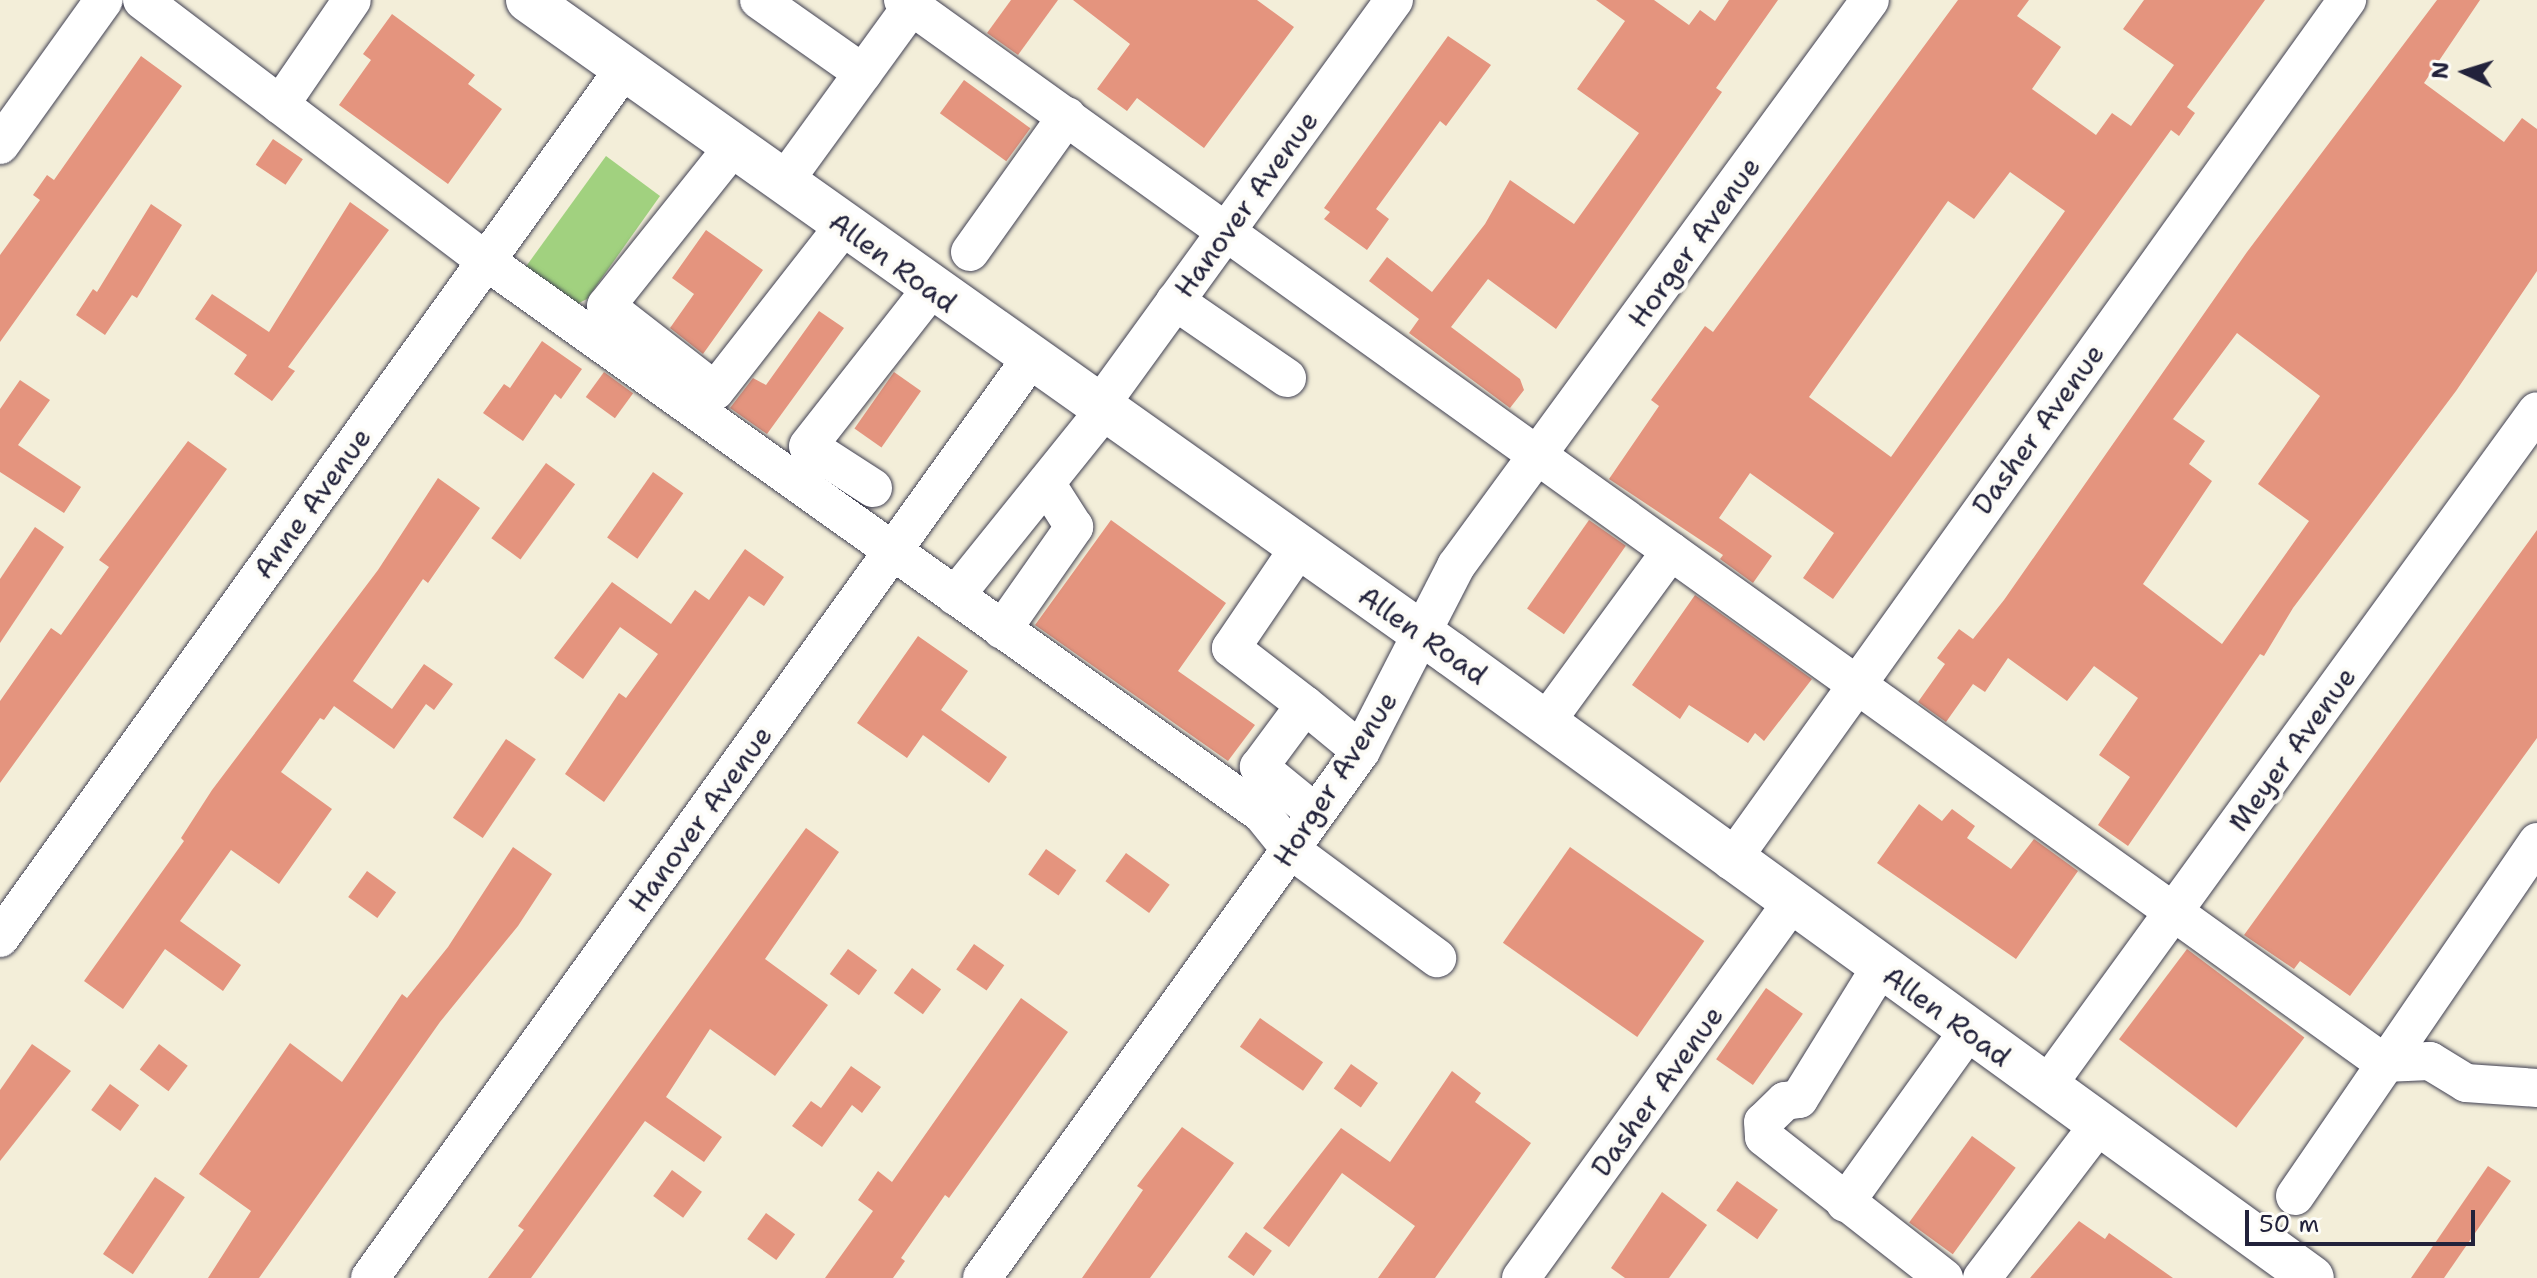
<!DOCTYPE html>
<html>
<head>
<meta charset="utf-8">
<style>
  body { margin:0 }
  #map { position:relative; width:2537px; height:1278px; overflow:hidden; background:#f3eed9; font-family:"Shantell Sans",sans-serif }
  div>[style] { position:absolute }
  [style*='--x'] { left:calc(var(--x)*1px); top:calc(var(--y)*1px); width:calc(var(--w)*1px); rotate:calc(var(--a)*1deg) }
  .green>* { inset:0; background:#a1d17f }
  .building>* { inset:0; background:#e4947e; transform-origin:0 0 }
  .roads { filter:drop-shadow(0 0 2px #414153) drop-shadow(0 0 2px #414153) }
  .minor>* { height:38px; margin:-19px; padding:0 19px; transform-origin:19px; border-radius:19px; background:#fff }
  .major>* { height:44px; margin:-22px; padding:0 22px; transform-origin:22px; border-radius:22px; background:#fff }
  span { translate:-50% -50%; white-space:nowrap; text-align:center; line-height:1.15; -webkit-text-stroke:8px #fdfcf7; paint-order:stroke }
  .street-label { font-size:28px; color:#22223b }
  .north { position:absolute; left:2425px; top:32px; width:80px; height:80px; -webkit-text-stroke:6px #fdfcf7; paint-order:stroke; rotate:274deg; font-size:22px; font-weight:700; line-height:32px; text-align:center; color:#22223b }
  .north::after { content:''; display:block; margin:auto; width:28px; height:36px; background:#22223b; clip-path:polygon(50% 0,100% 100%,50% 72%,0 100%) }
  .scale { position:absolute; left:2245px; top:1210px; width:230px; height:36px; box-sizing:border-box; border:4px solid #22223b; border-top:0; padding-left:10px; font-size:24px; line-height:28px; white-space:nowrap; color:#22223b; -webkit-text-stroke:6px #fdfcf7; paint-order:stroke }
</style>
</head>
<body>
<div id="map">
  <div class="green">
    <div style="clip-path:polygon(606px 156px,660px 196px,587px 299px,573px 306px,522px 272px)"></div>
  </div>
  <div class="building">
    <div style="clip-path:polygon(1011px 0,1058px 0,1018px 55px,987px 33px)"></div>
    <div style="clip-path:polygon(1073px 0,1257px 0,1294px 27px,1204px 148px,1137px 98px,1127px 111px,1097px 89px,1130px 44px)"></div>
    <div style="clip-path:polygon(1596px 0,1654px 0,1689px 25px,1700px 10px,1715px 21px,1729px 0,1778px 0,1716px 88px,1722px 92px,1556px 329px,1488px 279px,1451px 327px,1520px 379px,1524px 390px,1510px 408px,1409px 333px,1419px 319px,1369px 281px,1387px 257px,1432px 292px,1485px 224px,1510px 180px,1574px 224px,1639px 133px,1577px 89px,1625px 21px)"></div>
    <div style="clip-path:polygon(evenodd,1958px 0,2029px 0,2017px 16px,2061px 47px,2032px 89px,2096px 135px,2112px 113px,2131px 126px,2174px 65px,2123px 29px,2144px 0,2265px 0,2187px 107px,2195px 113px,2179px 136px,2171px 130px,1833px 599px,1803px 578px,1834px 533px,1750px 473px,1719px 518px,1772px 556px,1753px 583px,1720px 559px,1723px 555px,1609px 479px,1659px 406px,1651px 400px,1705px 326px,1713px 332px,1958px 0,2010px 172px,2065px 211px,1891px 457px,1809px 397px,1948px 201px,1974px 219px,2010px 172px)"></div>
    <div style="clip-path:polygon(evenodd,2437px 0,2480px 0,2424px 83px,2504px 142px,2522px 118px,2537px 129px,2537px 271px,2456px 391px,2293px 608px,2264px 656px,2260px 654px,2128px 846px,2098px 825px,2130px 777px,2099px 755px,2138px 698px,2094px 666px,2067px 701px,2008px 658px,1985px 692px,1973px 684px,1946px 722px,1918px 702px,1945px 664px,1937px 658px,1959px 629px,1973px 639px,2004px 600px,2247px 252px,2437px 0,2237px 333px,2320px 396px,2258px 484px,2309px 521px,2222px 644px,2143px 584px,2212px 481px,2189px 464px,2205px 441px,2173px 419px,2237px 333px)"></div>
    <div style="clip-path:polygon(392px 14px,475px 75px,468px 84px,502px 109px,448px 184px,339px 105px,371px 60px,363px 54px)"></div>
    <div style="clip-path:polygon(1448px 36px,1491px 65px,1446px 126px,1440px 121px,1376px 209px,1389px 219px,1367px 250px,1324px 219px,1330px 212px,1324px 208px)"></div>
    <div style="clip-path:polygon(141px 56px,182px 86px,0 342px,0 255px,40px 200px,33px 195px,47px 175px,54px 180px)"></div>
    <div style="left:964px;top:80px;width:82px;height:41px;rotate:36deg"></div>
    <div style="left:273px;top:139px;width:36px;height:31px;rotate:34deg"></div>
    <div style="clip-path:polygon(350px 202px,389px 230px,288px 367px,295px 371px,272px 401px,234px 374px,247px 355px,195px 319px,212px 294px,269px 332px)"></div>
    <div style="clip-path:polygon(151px 204px,182px 225px,137px 298px,132px 295px,105px 335px,76px 315px,93px 289px,97px 292px)"></div>
    <div style="clip-path:polygon(706px 230px,763px 270px,703px 354px,670px 328px,694px 294px,672px 278px)"></div>
    <div style="clip-path:polygon(819px 311px,844px 328px,767px 434px,730px 408px,753px 378px,766px 385px)"></div>
    <div style="clip-path:polygon(542px 341px,582px 369px,561px 399px,555px 394px,523px 441px,483px 413px,504px 384px,510px 388px)"></div>
    <div style="left:604px;top:372px;width:36px;height:31px;rotate:36deg"></div>
    <div style="left:894px;top:372px;width:33px;height:69px;rotate:35deg"></div>
    <div style="clip-path:polygon(20px 380px,50px 400px,18px 445px,81px 487px,64px 513px,0 472px,0 409px)"></div>
    <div style="clip-path:polygon(188px 441px,227px 469px,0 783px,0 701px,51px 628px,61px 635px,109px 567px,99px 560px)"></div>
    <div style="left:546px;top:463px;width:36px;height:93px;rotate:36deg"></div>
    <div style="left:653px;top:472px;width:37px;height:80px;rotate:35deg"></div>
    <div style="clip-path:polygon(438px 478px,480px 508px,428px 583px,423px 579px,353px 681px,392px 709px,424px 664px,453px 684px,434px 710px,426px 704px,394px 749px,334px 706px,324px 720px,320px 718px,281px 772px,332px 809px,279px 884px,231px 850px,180px 921px,241px 965px,223px 991px,165px 949px,123px 1009px,84px 981px,184px 841px,181px 838px,212px 790px,378px 570px)"></div>
    <div style="clip-path:polygon(1111px 520px,1226px 603px,1178px 671px,1255px 725px,1228px 761px,1035px 625px)"></div>
    <div style="left:1589px;top:520px;width:45px;height:108px;rotate:35deg"></div>
    <div style="clip-path:polygon(35px 527px,64px 547px,0 643px,0 579px)"></div>
    <div style="clip-path:polygon(2537px 530px,2537px 738px,2350px 996px,2300px 961px,2294px 969px,2244px 935px)"></div>
    <div style="clip-path:polygon(745px 549px,784px 577px,764px 606px,749px 596px,604px 802px,565px 774px,619px 693px,626px 698px,658px 654px,620px 627px,583px 679px,554px 658px,612px 582px,671px 624px,695px 590px,709px 600px)"></div>
    <div style="clip-path:polygon(1695px 595px,1812px 679px,1764px 741px,1755px 733px,1748px 743px,1689px 705px,1680px 719px,1632px 685px)"></div>
    <div style="clip-path:polygon(918px 636px,968px 671px,941px 710px,1007px 757px,989px 783px,923px 735px,907px 758px,857px 723px)"></div>
    <div style="left:506px;top:739px;width:36px;height:95px;rotate:34deg"></div>
    <div style="clip-path:polygon(1919px 804px,1942px 821px,1952px 809px,1975px 826px,1967px 838px,2011px 869px,2034px 839px,2078px 871px,2016px 959px,1877px 863px)"></div>
    <div style="clip-path:polygon(806px 828px,839px 852px,765px 959px,828px 1005px,775px 1076px,710px 1029px,666px 1097px,722px 1137px,704px 1162px,645px 1121px,531px 1278px,488px 1278px,524px 1230px,518px 1226px)"></div>
    <div style="clip-path:polygon(513px 847px,552px 874px,518px 926px,440px 1022px,259px 1278px,208px 1278px,251px 1211px,199px 1174px,272px 1069px,290px 1043px,342px 1082px,402px 994px,407px 998px,448px 947px)"></div>
    <div style="left:1570px;top:847px;width:164px;height:117px;rotate:35deg"></div>
    <div style="left:1046px;top:849px;width:37px;height:31px;rotate:35deg"></div>
    <div style="left:1126px;top:853px;width:54px;height:35px;rotate:36deg"></div>
    <div style="left:367px;top:871px;width:36px;height:32px;rotate:36deg"></div>
    <div style="left:974px;top:944px;width:37px;height:31px;rotate:35deg"></div>
    <div style="left:848px;top:949px;width:36px;height:31px;rotate:36deg"></div>
    <div style="left:2187px;top:949px;width:147px;height:113px;rotate:37deg"></div>
    <div style="left:912px;top:968px;width:36px;height:31px;rotate:36deg"></div>
    <div style="left:1766px;top:988px;width:45px;height:87px;rotate:35deg"></div>
    <div style="clip-path:polygon(1021px 998px,1068px 1032px,949px 1198px,945px 1195px,901px 1258px,905px 1261px,893px 1278px,825px 1278px,873px 1211px,858px 1200px,878px 1171px,892px 1182px)"></div>
    <div style="left:1260px;top:1018px;width:77px;height:35px;rotate:35deg"></div>
    <div style="clip-path:polygon(32px 1044px,71px 1071px,0 1161px,0 1090px)"></div>
    <div style="left:159px;top:1044px;width:36px;height:32px;rotate:37deg"></div>
    <div style="left:1351px;top:1064px;width:33px;height:30px;rotate:35deg"></div>
    <div style="clip-path:polygon(851px 1066px,881px 1087px,862px 1113px,852px 1105px,822px 1147px,792px 1126px,811px 1101px,821px 1108px)"></div>
    <div style="clip-path:polygon(1452px 1071px,1481px 1093px,1475px 1102px,1531px 1143px,1435px 1278px,1378px 1278px,1415px 1226px,1342px 1173px,1289px 1247px,1263px 1228px,1341px 1128px,1390px 1162px)"></div>
    <div style="left:110px;top:1084px;width:36px;height:32px;rotate:36deg"></div>
    <div style="clip-path:polygon(1182px 1127px,1234px 1163px,1150px 1278px,1082px 1278px,1143px 1190px,1137px 1186px)"></div>
    <div style="left:1972px;top:1136px;width:54px;height:107px;rotate:36deg"></div>
    <div style="clip-path:polygon(2488px 1166px,2511px 1181px,2444px 1278px,2411px 1278px)"></div>
    <div style="left:672px;top:1170px;width:37px;height:32px;rotate:36deg"></div>
    <div style="left:155px;top:1177px;width:36px;height:93px;rotate:34deg"></div>
    <div style="left:1737px;top:1181px;width:50px;height:36px;rotate:35deg"></div>
    <div style="clip-path:polygon(1662px 1192px,1707px 1225px,1669px 1278px,1625px 1278px,1611px 1268px)"></div>
    <div style="left:766px;top:1213px;width:36px;height:32px;rotate:36deg"></div>
    <div style="clip-path:polygon(2079px 1221px,2105px 1239px,2109px 1233px,2173px 1278px,2030px 1278px)"></div>
    <div style="left:1246px;top:1232px;width:32px;height:31px;rotate:36deg"></div>
  </div>
  <div class="roads">
    <div class="minor">
      <div style="--x:142;--y:0;--w:432;--a:37.2"></div>
      <div style="--x:486;--y:261;--w:953;--a:35.47"></div>
      <div style="--x:1262;--y:814;--w:46;--a:51.1"></div>
      <div style="--x:1291;--y:850;--w:182;--a:36.5"></div>
      <div style="--x:759;--y:0;--w:127;--a:35.1"></div>
      <div style="--x:903;--y:0;--w:1823;--a:35.67"></div>
      <div style="--x:2384;--y:1063;--w:46;--a:-2.5"></div>
      <div style="--x:2430;--y:1061;--w:42;--a:31.4"></div>
      <div style="--x:2466;--y:1083;--w:71;--a:4"></div>
      <div style="--x:280;--y:105;--w:127;--a:-55.6"></div>
      <div style="--x:0;--y:145;--w:178;--a:-54.4"></div>
      <div style="--x:733;--y:147;--w:203;--a:128.6"></div>
      <div style="--x:606;--y:306;--w:138;--a:37.9"></div>
      <div style="--x:715;--y:391;--w:209;--a:-52"></div>
      <div style="--x:783;--y:183;--w:226;--a:-54"></div>
      <div style="--x:970;--y:252;--w:167;--a:-54.5"></div>
      <div style="--x:1175;--y:301;--w:136;--a:34.5"></div>
      <div style="--x:1098;--y:408;--w:504;--a:-54.04"></div>
      <div style="--x:873;--y:488;--w:77;--a:-147.1"></div>
      <div style="--x:808;--y:446;--w:199;--a:-51.9"></div>
      <div style="--x:1299;--y:548;--w:121;--a:124.2"></div>
      <div style="--x:1231;--y:648;--w:93;--a:37.6"></div>
      <div style="--x:955;--y:596;--w:236;--a:-51.2"></div>
      <div style="--x:1002;--y:630;--w:126;--a:-55"></div>
      <div style="--x:1074;--y:527;--w:52;--a:-122.5"></div>
      <div style="--x:1545;--y:723;--w:213;--a:-53.8"></div>
      <div style="--x:1313;--y:811;--w:70;--a:-140.8"></div>
      <div style="--x:1259;--y:767;--w:77;--a:-53.4"></div>
      <div style="--x:1305;--y:705;--w:72;--a:39.4"></div>
      <div style="--x:1731;--y:861;--w:1059;--a:-54.42"></div>
      <div style="--x:0;--y:938;--w:1070;--a:-54.32"></div>
      <div style="--x:1880;--y:968;--w:154;--a:121.7"></div>
      <div style="--x:1799;--y:1099;--w:14;--a:172"></div>
      <div style="--x:1785;--y:1101;--w:30;--a:136"></div>
      <div style="--x:1763;--y:1122;--w:15;--a:86"></div>
      <div style="--x:1764;--y:1137;--w:229;--a:38.1"></div>
      <div style="--x:2046;--y:1087;--w:835;--a:-54.01"></div>
      <div style="--x:2295;--y:1196;--w:429;--a:-55.6"></div>
      <div style="--x:1845;--y:1203;--w:211;--a:-54.4"></div>
      <div style="--x:370;--y:1278;--w:1131;--a:-54.29"></div>
      <div style="--x:982;--y:1278;--w:649;--a:-54.28"></div>
      <div style="--x:1361;--y:751;--w:208;--a:-62.8"></div>
      <div style="--x:1456;--y:566;--w:701;--a:-53.82"></div>
      <div style="--x:1521;--y:1278;--w:461;--a:-54.2"></div>
      <div style="--x:1982;--y:1278;--w:195;--a:-52.7"></div>
    </div>
    <div class="major">
      <div style="--x:528;--y:0;--w:1131;--a:35.32"></div>
      <div style="--x:1451;--y:654;--w:1063;--a:35.93"></div>
    </div>
  </div>
  <div class="street-label">
    <span style="left:1246px;top:204px;rotate:-54deg">Hanover Avenue</span>
    <span style="left:1694px;top:242px;rotate:-54deg">Horger Avenue</span>
    <span style="left:893px;top:262px;rotate:36deg">Allen Road</span>
    <span style="left:2038px;top:429px;rotate:-54deg">Dasher Avenue</span>
    <span style="left:312px;top:503px;rotate:-54deg">Anne Avenue</span>
    <span style="left:1423px;top:635px;rotate:35deg">Allen Road</span>
    <span style="left:2292px;top:749px;rotate:-54deg">Meyer Avenue</span>
    <span style="left:1335px;top:779px;rotate:-57deg">Horger Avenue</span>
    <span style="left:700px;top:819px;rotate:-54deg">Hanover Avenue</span>
    <span style="left:1947px;top:1016px;rotate:36deg">Allen Road</span>
    <span style="left:1657px;top:1091px;rotate:-54deg">Dasher Avenue</span>
  </div>
  <div class="north">N</div>
  <div class="scale">50 m</div>
</div>
</body>
</html>
